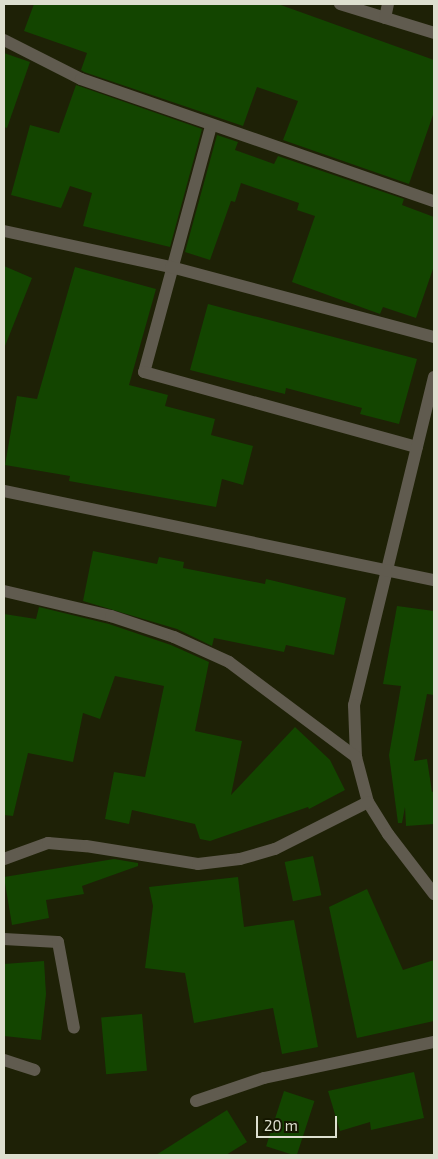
<!DOCTYPE html>
<html>
<head>
<meta charset="utf-8">
<style>
  body { margin:0 }
  #map { position:relative; width:438px; height:1159px; overflow:hidden; background:#1e2106; font-family:"Exo 2",sans-serif }
  div>[style] { position:absolute }
  [style*='--x'] { left:calc(var(--x)*1px); top:calc(var(--y)*1px); width:calc(var(--w)*1px); rotate:calc(var(--a)*1deg) }
  .building>* { inset:0; background:#134500; transform-origin:0 0 }
  .service>* { height:12px; margin:-6px; padding:0 6px; transform-origin:6px; border-radius:6px; background:#605b4f }
  .minor>* { height:12px; margin:-6px; padding:0 6px; transform-origin:6px; border-radius:6px; background:#605b4f }
  .tertiary>* { height:12px; margin:-6px; padding:0 6px; transform-origin:6px; border-radius:6px; background:#605b4f }
  span { translate:-50% -50%; white-space:nowrap; text-align:center; line-height:1.15; -webkit-text-stroke:4px #151700; paint-order:stroke }
  .frame { position:absolute; inset:0; border:5px solid #dddfcf; pointer-events:none }
  .scale { position:absolute; left:256px; top:1116px; width:81px; height:22px; box-sizing:border-box; border:2px solid #dddfcf; border-top:0; padding-left:6px; font-size:15px; line-height:18px; white-space:nowrap; color:#dddfcf; -webkit-text-stroke:4px #151700; paint-order:stroke }
</style>
</head>
<body>
<div id="map">
  <div class="building">
    <div style="clip-path:polygon(34px 4px,278px 4px,434px 60px,434px 112px,409px 184px,283px 140px,298px 101px,257px 87px,243px 126px,84px 72px,81px 70px,87px 53px,24px 31px)"></div>
    <div style="clip-path:polygon(4px 53px,30px 62px,7px 128px,4px 127px)"></div>
    <div style="clip-path:polygon(76px 85px,202px 129px,170px 247px,83px 226px,92px 193px,70px 186px,61px 208px,11px 195px,30px 125px,59px 133px)"></div>
    <div style="clip-path:polygon(217px 135px,238px 142px,235px 150px,274px 164px,278px 156px,404px 199px,402px 205px,434px 217px,434px 266px,416px 318px,383px 307px,380px 314px,292px 282px,315px 216px,297px 210px,299px 203px,241px 183px,235px 202px,231px 201px,210px 260px,185px 252px)"></div>
    <div style="clip-path:polygon(4px 266px,32px 278px,5px 346px,4px 346px)"></div>
    <div style="clip-path:polygon(75px 267px,156px 289px,129px 385px,168px 395px,165px 406px,215px 419px,211px 435px,253px 446px,243px 485px,222px 479px,216px 507px,69px 481px,70px 476px,5px 465px,17px 396px,37px 399px)"></div>
    <div style="clip-path:polygon(208px 304px,417px 359px,399px 424px,360px 414px,362px 408px,286px 388px,285px 394px,190px 370px)"></div>
    <div style="clip-path:polygon(93px 551px,157px 564px,159px 557px,184px 562px,183px 568px,265px 584px,266px 579px,346px 598px,334px 655px,286px 645px,284px 652px,214px 638px,212px 646px,177px 629px,83px 601px)"></div>
    <div style="clip-path:polygon(397px 606px,434px 611px,434px 695px,427px 694px,414px 761px,427px 759px,432px 792px,434px 791px,434px 824px,406px 826px,405px 807px,402px 823px,398px 823px,389px 755px,401px 686px,383px 684px)"></div>
    <div style="clip-path:polygon(39px 607px,109px 624px,171px 645px,209px 662px,195px 731px,242px 741px,231px 795px,295px 727px,330px 760px,345px 790px,309px 809px,308px 807px,210px 841px,200px 839px,195px 824px,132px 810px,129px 824px,105px 819px,114px 772px,145px 777px,164px 686px,115px 676px,100px 719px,83px 713px,73px 762px,28px 753px,13px 816px,4px 815px,4px 614px,36px 619px)"></div>
    <div style="left:313px;top:856px;width:40px;height:29px;rotate:78deg"></div>
    <div style="clip-path:polygon(114px 859px,138px 863px,138px 866px,82px 886px,84px 894px,46px 900px,49px 918px,12px 925px,4px 877px)"></div>
    <div style="clip-path:polygon(238px 877px,244px 927px,294px 920px,318px 1047px,282px 1054px,273px 1008px,194px 1023px,185px 973px,145px 968px,153px 906px,149px 887px)"></div>
    <div style="clip-path:polygon(367px 889px,403px 970px,434px 960px,434px 1021px,357px 1038px,329px 907px)"></div>
    <div style="clip-path:polygon(44px 961px,46px 994px,41px 1040px,4px 1036px,4px 964px)"></div>
    <div style="left:142px;top:1014px;width:57px;height:41px;rotate:85deg"></div>
    <div style="clip-path:polygon(414px 1072px,424px 1118px,371px 1130px,370px 1122px,340px 1131px,328px 1091px)"></div>
    <div style="left:284px;top:1091px;width:32px;height:58px;rotate:18deg"></div>
    <div style="clip-path:polygon(227px 1110px,247px 1142px,226px 1155px,156px 1155px)"></div>
  </div>
  <div class="service">
    <div style="--x:211;--y:126;--w:255;--a:105.2"></div>
    <div style="--x:144;--y:372;--w:283;--a:15.4"></div>
  </div>
  <div class="minor">
    <div style="--x:340;--y:4;--w:98;--a:17.1"></div>
    <div style="--x:385;--y:18;--w:14;--a:-78"></div>
    <div style="--x:4;--y:40;--w:86;--a:26.9"></div>
    <div style="--x:81;--y:79;--w:373;--a:19.1"></div>
    <div style="--x:4;--y:231;--w:171;--a:12.2"></div>
    <div style="--x:171;--y:267;--w:272;--a:14.9"></div>
    <div style="--x:434;--y:377;--w:338;--a:103.7"></div>
    <div style="--x:354;--y:705;--w:52;--a:87.8"></div>
    <div style="--x:356;--y:757;--w:47;--a:75.1"></div>
    <div style="--x:368;--y:802;--w:38;--a:58"></div>
    <div style="--x:388;--y:834;--w:76;--a:52.5"></div>
    <div style="--x:4;--y:591;--w:110;--a:13.2"></div>
    <div style="--x:111;--y:616;--w:66;--a:18.4"></div>
    <div style="--x:174;--y:637;--w:60;--a:24.4"></div>
    <div style="--x:229;--y:662;--w:159;--a:36.8"></div>
    <div style="--x:4;--y:859;--w:47;--a:-20"></div>
    <div style="--x:48;--y:843;--w:38;--a:5"></div>
    <div style="--x:86;--y:846;--w:113;--a:9.1"></div>
    <div style="--x:198;--y:864;--w:42;--a:-6.8"></div>
    <div style="--x:240;--y:859;--w:36;--a:-16"></div>
    <div style="--x:275;--y:849;--w:104;--a:-26.8"></div>
    <div style="--x:4;--y:939;--w:54;--a:3.2"></div>
    <div style="--x:58;--y:942;--w:87;--a:79.5"></div>
    <div style="--x:4;--y:1060;--w:32;--a:18"></div>
    <div style="--x:196;--y:1101;--w:72;--a:-18.7"></div>
    <div style="--x:264;--y:1078;--w:174;--a:-12"></div>
  </div>
  <div class="tertiary">
    <div style="--x:4;--y:491;--w:439;--a:11.7"></div>
  </div>
  <div class="frame"></div>
  <div class="scale">20 m</div>
</div>
</body>
</html>
